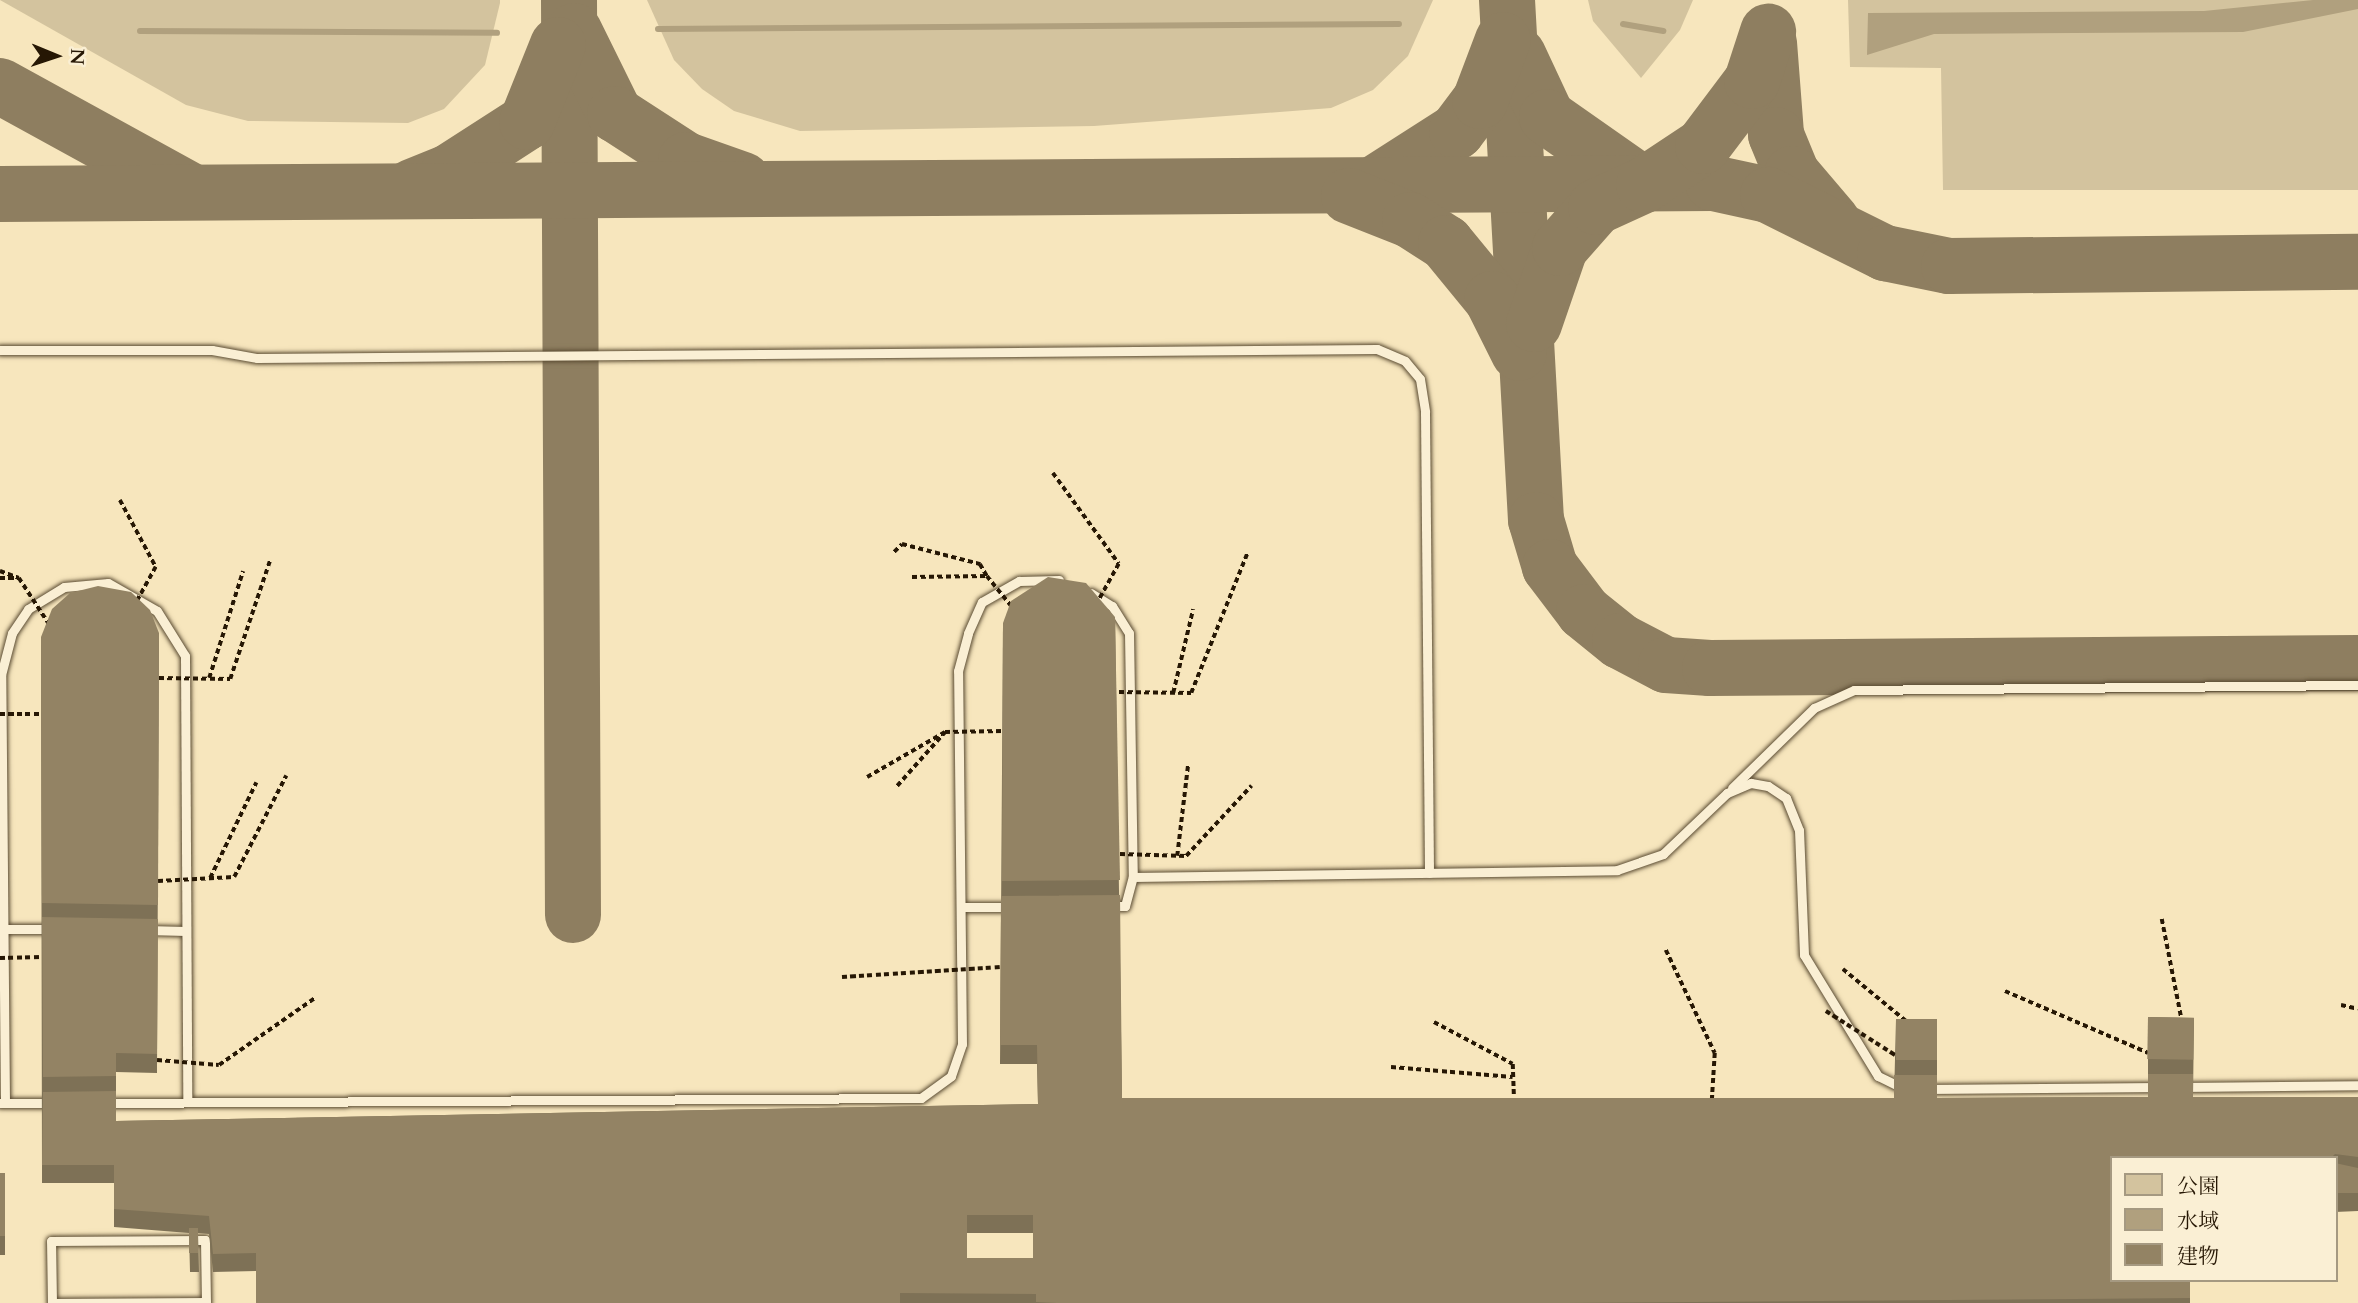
<!DOCTYPE html>
<html>
<head>
<meta charset="utf-8">
<style>
  body { margin:0 }
  #map { position:relative; width:2358px; height:1303px; overflow:hidden; background:#f7e6bd; font-family:Cardo,"Noto Serif JP",serif }
  div>[style] { position:absolute }
  [style*='--x'] { left:calc(var(--x)*1px); top:calc(var(--y)*1px); width:calc(var(--w)*1px); rotate:calc(var(--a)*1deg) }
  .green>* { inset:0; background:#d3c39e }
  .water>* { inset:0; background:#b0a07e }
  .stream>* { height:6px; margin:-3px; padding:0 3px; transform-origin:3px; border-radius:3px; background:#b0a07e }
  .taxiway>* { height:56px; margin:-28px; padding:0 28px; transform-origin:28px; border-radius:28px; background:#8e7e60 }
  .path>* { height:3.5px; margin-top:-1.75px; transform-origin:0; background:repeating-linear-gradient(90deg,#261704 0 5px,transparent 0 8.5px) }
  .roads { filter:drop-shadow(0 0 2px #5a4b32) drop-shadow(0 0 2px #5a4b32) }
  .lane>* { height:9px; margin:-4.5px; padding:0 4.5px; transform-origin:4.5px; border-radius:4.5px; background:#faefd4 }
  .path-bridge>* { height:3.5px; margin-top:-1.75px; transform-origin:0; background:repeating-linear-gradient(90deg,#261704 0 5px,transparent 0 8.5px) }
  .wall>* { inset:0; background:#7e7156; transform-origin:0 0 }
  .building>* { inset:0; background:#938364; transform-origin:0 0 }
  span { translate:-50% -50%; white-space:nowrap; text-align:center; line-height:1.15; -webkit-text-stroke:5px #faefd4; paint-order:stroke }
  .legend { position:absolute; left:2110px; top:1156px; width:228px; height:126px; box-sizing:border-box; background:#faefd4; border:2px solid #a59981; margin:0; padding:9px 12px; list-style:none; font-size:21px; color:#261704 }
  .legend li { display:flex; align-items:center; gap:14px; height:35px }
  .legend b { width:35px; border:2px solid #a59981 }
  .north { position:absolute; left:21px; top:21px; width:70px; height:70px; -webkit-text-stroke:5px #faefd4; paint-order:stroke; rotate:92deg; font-size:19px; font-weight:700; line-height:28px; text-align:center; color:#261704 }
  .north::after { content:''; display:block; margin:auto; width:24px; height:32px; background:#261704; clip-path:polygon(50% 0,100% 100%,50% 72%,0 100%) }
</style>
</head>
<body>
<div id="map">
  <div class="green">
    <div style="clip-path:polygon(0 0,500px 0,500px 3px,485px 65px,444px 109px,408px 123px,248px 121px,186px 105px)"></div>
    <div style="clip-path:polygon(647px 0,1433px 0,1408px 56px,1373px 90px,1331px 108px,1094px 126px,800px 131px,734px 111px,702px 89px,674px 60px)"></div>
    <div style="clip-path:polygon(1588px 0,1693px 0,1680px 30px,1641px 78px,1593px 21px)"></div>
    <div style="clip-path:polygon(1848px 0,2358px 0,2358px 190px,1943px 190px,1941px 68px,1850px 67px)"></div>
  </div>
  <div class="water">
    <div style="clip-path:polygon(2313px 0,2358px 0,2358px 9px,2243px 32px,1934px 34px,1867px 55px,1868px 13px,2204px 11px)"></div>
  </div>
  <div class="stream">
    <div style="--x:1623;--y:24;--w:41;--a:9.9"></div>
    <div style="--x:658;--y:29;--w:741;--a:-0.39"></div>
    <div style="--x:140;--y:31;--w:357;--a:0.3"></div>
  </div>
  <div class="taxiway">
    <div style="--x:569;--y:0;--w:915;--a:89.75"></div>
    <div style="--x:1507;--y:0;--w:521;--a:86.81"></div>
    <div style="--x:1536;--y:520;--w:49;--a:73.4"></div>
    <div style="--x:1550;--y:567;--w:56;--a:52.9"></div>
    <div style="--x:1584;--y:612;--w:46;--a:38.9"></div>
    <div style="--x:1620;--y:641;--w:52;--a:27.6"></div>
    <div style="--x:1666;--y:665;--w:44;--a:3.9"></div>
    <div style="--x:1710;--y:668;--w:648;--a:-0.44"></div>
    <div style="--x:574;--y:31;--w:93;--a:63.7"></div>
    <div style="--x:615;--y:114;--w:85;--a:32.9"></div>
    <div style="--x:686;--y:160;--w:60;--a:19.3"></div>
    <div style="--x:1769;--y:43;--w:92;--a:85.6"></div>
    <div style="--x:1776;--y:135;--w:42;--a:67.7"></div>
    <div style="--x:1792;--y:174;--w:62;--a:49.6"></div>
    <div style="--x:1518;--y:55;--w:68;--a:64.9"></div>
    <div style="--x:1547;--y:117;--w:118;--a:35"></div>
    <div style="--x:0;--y:86;--w:218;--a:28.8"></div>
    <div style="--x:1371;--y:186;--w:102;--a:-32.6"></div>
    <div style="--x:1457;--y:131;--w:38;--a:-53"></div>
    <div style="--x:1480;--y:101;--w:65;--a:-69.3"></div>
    <div style="--x:412;--y:187;--w:40;--a:-22"></div>
    <div style="--x:449;--y:172;--w:93;--a:-32.7"></div>
    <div style="--x:527;--y:122;--w:83;--a:-68.1"></div>
    <div style="--x:0;--y:194;--w:1713;--a:-0.37"></div>
    <div style="--x:1713;--y:183;--w:56;--a:12.3"></div>
    <div style="--x:1768;--y:195;--w:131;--a:26.4"></div>
    <div style="--x:1885;--y:253;--w:65;--a:11.5"></div>
    <div style="--x:1949;--y:266;--w:409;--a:-0.6"></div>
    <div style="--x:1349;--y:196;--w:66;--a:21.5"></div>
    <div style="--x:1410;--y:220;--w:43;--a:32.6"></div>
    <div style="--x:1446;--y:243;--w:72;--a:50.6"></div>
    <div style="--x:1492;--y:299;--w:60;--a:63.4"></div>
    <div style="--x:1534;--y:324;--w:80;--a:-71.1"></div>
    <div style="--x:1560;--y:248;--w:55;--a:-48.7"></div>
    <div style="--x:1596;--y:207;--w:53;--a:-24.6"></div>
    <div style="--x:1644;--y:185;--w:71;--a:-33.5"></div>
    <div style="--x:1703;--y:146;--w:81;--a:-53"></div>
    <div style="--x:1752;--y:81;--w:52;--a:-71.9"></div>
  </div>
  <div class="path">
    <div style="--x:894;--y:552;--w:11;--a:-45"></div>
    <div style="--x:902;--y:544;--w:81;--a:14.4"></div>
    <div style="--x:980;--y:564;--w:14;--a:60"></div>
    <div style="--x:0;--y:571;--w:20;--a:20"></div>
    <div style="--x:209;--y:678;--w:112;--a:-72.4"></div>
    <div style="--x:1173;--y:693;--w:86;--a:-76.6"></div>
    <div style="--x:867;--y:777;--w:90;--a:-30"></div>
    <div style="--x:1177;--y:856;--w:93;--a:-83.2"></div>
    <div style="--x:210;--y:878;--w:106;--a:-64.2"></div>
    <div style="--x:2162;--y:919;--w:104;--a:78.9"></div>
    <div style="--x:1666;--y:950;--w:114;--a:64.6"></div>
    <div style="--x:1715;--y:1053;--w:49;--a:93.5"></div>
    <div style="--x:1843;--y:969;--w:82;--a:39.5"></div>
    <div style="--x:2005;--y:991;--w:156;--a:23.4"></div>
    <div style="--x:2341;--y:1005;--w:17;--a:13"></div>
    <div style="--x:1434;--y:1022;--w:89;--a:28"></div>
    <div style="--x:1513;--y:1064;--w:38;--a:88"></div>
    <div style="--x:1391;--y:1067;--w:122;--a:4.7"></div>
  </div>
  <div class="roads">
    <div class="lane">
      <div style="--x:0;--y:350;--w:212;--a:0"></div>
      <div style="--x:212;--y:350;--w:46;--a:10.1"></div>
      <div style="--x:257;--y:358;--w:1120;--a:-0.46"></div>
      <div style="--x:1377;--y:349;--w:30;--a:23"></div>
      <div style="--x:1405;--y:361;--w:23;--a:50"></div>
      <div style="--x:1420;--y:379;--w:33;--a:81"></div>
      <div style="--x:1425;--y:412;--w:461;--a:89.5"></div>
      <div style="--x:1091;--y:593;--w:25;--a:32"></div>
      <div style="--x:1112;--y:606;--w:32;--a:58"></div>
      <div style="--x:1129;--y:633;--w:244;--a:89.1"></div>
      <div style="--x:1133;--y:877;--w:484;--a:-0.8"></div>
      <div style="--x:1617;--y:870;--w:49;--a:-19.2"></div>
      <div style="--x:1663;--y:854;--w:88;--a:-43.6"></div>
      <div style="--x:1727;--y:793;--w:26;--a:-23"></div>
      <div style="--x:1751;--y:783;--w:17;--a:10"></div>
      <div style="--x:1768;--y:786;--w:22;--a:34"></div>
      <div style="--x:1786;--y:798;--w:35;--a:68"></div>
      <div style="--x:1799;--y:830;--w:125;--a:87.7"></div>
      <div style="--x:1804;--y:955;--w:142;--a:58.6"></div>
      <div style="--x:1878;--y:1076;--w:30;--a:26"></div>
      <div style="--x:1732;--y:788;--w:115;--a:-44.3"></div>
      <div style="--x:1814;--y:708;--w:44;--a:-24.2"></div>
      <div style="--x:1854;--y:690;--w:504;--a:-0.57"></div>
      <div style="--x:1109;--y:906;--w:16;--a:0"></div>
      <div style="--x:1125;--y:906;--w:30;--a:-75"></div>
      <div style="--x:961;--y:907;--w:50;--a:0"></div>
      <div style="--x:4;--y:929;--w:47;--a:0"></div>
      <div style="--x:146;--y:930;--w:40;--a:1.4"></div>
      <div style="--x:2181;--y:1087;--w:177;--a:-0.6"></div>
      <div style="--x:1926;--y:1089;--w:234;--a:-0.5"></div>
      <div style="--x:0;--y:1103;--w:52;--a:0"></div>
      <div style="--x:5;--y:1103;--w:428;--a:-90.5"></div>
      <div style="--x:1;--y:675;--w:43;--a:-75.3"></div>
      <div style="--x:12;--y:633;--w:29;--a:-56"></div>
      <div style="--x:28;--y:609;--w:42;--a:-31.4"></div>
      <div style="--x:64;--y:587;--w:44;--a:-5.2"></div>
      <div style="--x:108;--y:583;--w:56;--a:29.7"></div>
      <div style="--x:157;--y:611;--w:53;--a:58.1"></div>
      <div style="--x:185;--y:656;--w:446;--a:89.7"></div>
      <div style="--x:104;--y:1103;--w:817;--a:-0.35"></div>
      <div style="--x:921;--y:1098;--w:37;--a:-36"></div>
      <div style="--x:951;--y:1076;--w:34;--a:-71"></div>
      <div style="--x:962;--y:1044;--w:373;--a:-90.6"></div>
      <div style="--x:958;--y:671;--w:39;--a:-75"></div>
      <div style="--x:968;--y:633;--w:34;--a:-66"></div>
      <div style="--x:982;--y:602;--w:43;--a:-29.6"></div>
      <div style="--x:1019;--y:581;--w:40;--a:-1.4"></div>
      <div style="--x:206;--y:1302;--w:154;--a:179.6"></div>
      <div style="--x:52;--y:1303;--w:62;--a:-90.9"></div>
      <div style="--x:51;--y:1241;--w:154;--a:-0.4"></div>
      <div style="--x:205;--y:1240;--w:62;--a:89.1"></div>
      <div style="--x:206;--y:1302;--w:1;--a:90"></div>
    </div>
  </div>
  <div class="path-bridge">
    <div style="--x:1053;--y:473;--w:112;--a:54"></div>
    <div style="--x:1119;--y:564;--w:41;--a:119.1"></div>
    <div style="--x:120;--y:500;--w:76;--a:61.8"></div>
    <div style="--x:156;--y:567;--w:39;--a:119"></div>
    <div style="--x:912;--y:577;--w:75;--a:-0.8"></div>
    <div style="--x:987;--y:576;--w:40;--a:51"></div>
    <div style="--x:0;--y:578;--w:19;--a:0"></div>
    <div style="--x:19;--y:578;--w:55;--a:56.9"></div>
    <div style="--x:159;--y:678;--w:71;--a:0.8"></div>
    <div style="--x:230;--y:679;--w:126;--a:-71.4"></div>
    <div style="--x:1119;--y:692;--w:72;--a:0.8"></div>
    <div style="--x:1191;--y:693;--w:150;--a:-68.1"></div>
    <div style="--x:0;--y:714;--w:41;--a:0"></div>
    <div style="--x:897;--y:786;--w:72;--a:-48.4"></div>
    <div style="--x:945;--y:732;--w:58;--a:-1"></div>
    <div style="--x:1120;--y:854;--w:66;--a:1.7"></div>
    <div style="--x:1186;--y:856;--w:96;--a:-47.1"></div>
    <div style="--x:158;--y:881;--w:76;--a:-3"></div>
    <div style="--x:234;--y:877;--w:114;--a:-62.8"></div>
    <div style="--x:0;--y:958;--w:42;--a:-1.4"></div>
    <div style="--x:842;--y:977;--w:159;--a:-3.6"></div>
    <div style="--x:1826;--y:1011;--w:82;--a:32.5"></div>
    <div style="--x:157;--y:1060;--w:62;--a:4.6"></div>
    <div style="--x:219;--y:1065;--w:118;--a:-35"></div>
  </div>
  <div class="wall">
    <div style="clip-path:polygon(evenodd,1115px 617px,1122px 1098px,1894px 1098px,1896px 1019px,1937px 1019px,1937px 1098px,2148px 1097px,2148px 1017px,2194px 1018px,2193px 1097px,2358px 1097px,2358px 1211px,2335px 1212px,2335px 1158px,2111px 1158px,2190px 1280px,2190px 1303px,256px 1303px,256px 1271px,213px 1272px,209px 1234px,198px 1233px,199px 1272px,190px 1272px,189px 1233px,114px 1227px,114px 1183px,42px 1183px,41px 637px,159px 633px,157px 1073px,116px 1072px,116px 1121px,1038px 1104px,1037px 1064px,1000px 1064px,1003px 623px,1115px 617px,967px 1233px,1033px 1233px,1033px 1258px,967px 1258px,967px 1233px)"></div>
    <div style="left:0;top:1173px;width:5px;height:82px"></div>
  </div>
  <div class="building">
    <div style="clip-path:polygon(1048px 577px,1086px 583px,1115px 617px,1120px 880px,1002px 881px,1003px 623px,1011px 601px)"></div>
    <div style="clip-path:polygon(98px 586px,131px 592px,150px 610px,159px 633px,158px 905px,42px 903px,41px 637px,52px 609px,70px 593px)"></div>
    <div style="clip-path:polygon(evenodd,1120px 895px,1122px 1098px,1894px 1098px,1894px 1075px,1937px 1075px,1937px 1098px,2148px 1097px,2148px 1074px,2193px 1074px,2193px 1097px,2358px 1097px,2358px 1157px,2335px 1154px,2331px 1158px,2111px 1158px,2111px 1280px,2190px 1280px,2190px 1298px,1560px 1303px,1057px 1303px,1036px 1302px,1036px 1294px,900px 1293px,900px 1303px,256px 1303px,256px 1253px,213px 1254px,209px 1216px,114px 1209px,114px 1165px,42px 1165px,43px 1092px,116px 1091px,116px 1121px,1038px 1104px,1037px 1045px,1000px 1045px,1001px 896px,1120px 895px,967px 1215px,1033px 1215px,1033px 1258px,967px 1258px,967px 1215px)"></div>
    <div style="clip-path:polygon(42px 917px,158px 919px,157px 1054px,116px 1053px,116px 1076px,43px 1077px)"></div>
    <div style="left:2148px;top:1017px;width:46px;height:42px;rotate:1deg"></div>
    <div style="left:1896px;top:1019px;width:41px;height:41px"></div>
    <div style="clip-path:polygon(2335px 1163px,2358px 1168px,2358px 1193px,2335px 1193px)"></div>
    <div style="left:0;top:1173px;width:5px;height:63px"></div>
    <div style="left:189px;top:1228px;width:9px;height:25px"></div>
  </div>
  <ul class="legend">
  <li><b style="height:19px;background:#d3c39e"></b>公園</li>
  <li><b style="height:19px;background:#b0a07e"></b>水域</li>
  <li><b style="height:19px;background:#938364"></b>建物</li>
  </ul>
  <div class="north">N</div>
</div>
</body>
</html>
